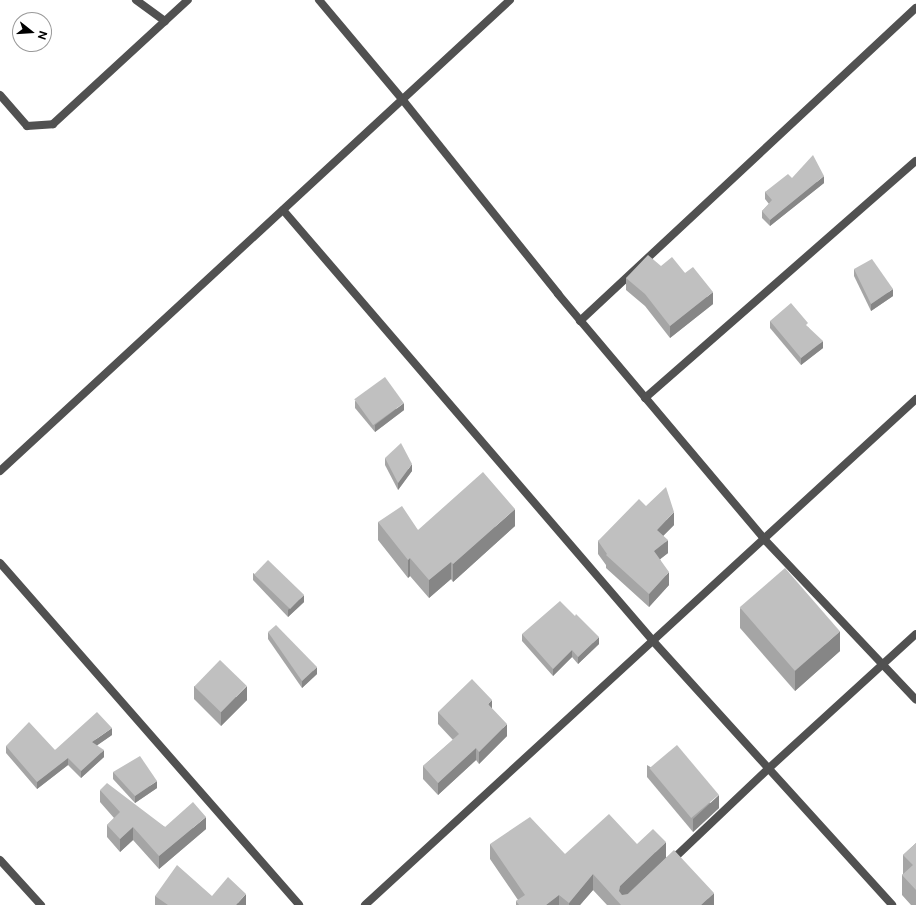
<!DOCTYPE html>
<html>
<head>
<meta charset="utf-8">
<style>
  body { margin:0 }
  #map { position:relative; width:916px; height:905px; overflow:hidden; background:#fff; font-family:"Public Sans",sans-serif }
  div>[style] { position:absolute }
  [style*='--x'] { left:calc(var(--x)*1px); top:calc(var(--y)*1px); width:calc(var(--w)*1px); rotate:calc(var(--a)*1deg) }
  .minor>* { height:8px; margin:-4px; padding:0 4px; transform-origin:4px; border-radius:4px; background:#515151 }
  .wall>* { inset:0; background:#a5a5a5 }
  .shaded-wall>* { inset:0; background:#868686 }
  .building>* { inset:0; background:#c0c0c0; transform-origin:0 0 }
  span { translate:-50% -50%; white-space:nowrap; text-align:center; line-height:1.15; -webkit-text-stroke:3.5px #fff; paint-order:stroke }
  .north { position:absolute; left:12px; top:12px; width:40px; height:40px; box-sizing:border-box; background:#fff; border:1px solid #999; border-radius:50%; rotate:107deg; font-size:11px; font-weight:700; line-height:16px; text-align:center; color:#000 }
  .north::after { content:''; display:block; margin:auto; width:14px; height:18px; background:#000; clip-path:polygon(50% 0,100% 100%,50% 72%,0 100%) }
</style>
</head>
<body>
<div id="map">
  <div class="minor">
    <div style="--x:136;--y:0;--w:36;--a:36"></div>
    <div style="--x:319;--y:0;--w:129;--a:50"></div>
    <div style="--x:402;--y:99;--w:250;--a:51.3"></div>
    <div style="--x:558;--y:294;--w:320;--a:49.9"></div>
    <div style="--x:764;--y:539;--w:221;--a:46.6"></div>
    <div style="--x:0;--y:95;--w:41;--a:48.9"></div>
    <div style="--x:27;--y:126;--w:26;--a:-4"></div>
    <div style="--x:53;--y:124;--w:183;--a:-42.6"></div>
    <div style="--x:283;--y:210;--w:568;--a:49.35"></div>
    <div style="--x:653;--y:641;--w:356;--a:47.8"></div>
    <div style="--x:580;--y:321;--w:459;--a:-43"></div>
    <div style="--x:645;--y:398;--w:360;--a:-41.2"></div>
    <div style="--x:0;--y:471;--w:694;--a:-42.72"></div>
    <div style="--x:0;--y:563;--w:454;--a:48.8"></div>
    <div style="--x:0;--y:860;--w:61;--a:47.7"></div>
    <div style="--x:670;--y:862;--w:135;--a:-43.5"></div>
    <div style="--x:768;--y:769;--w:200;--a:-42.4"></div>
    <div style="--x:365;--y:905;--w:748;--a:-42.56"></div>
  </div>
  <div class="wall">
    <div style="clip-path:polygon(792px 178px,824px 183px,770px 226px,762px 218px,762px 211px,769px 204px,765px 199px,765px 192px)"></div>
    <div style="clip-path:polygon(661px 266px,685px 273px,713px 304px,670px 338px,645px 306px,626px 290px,626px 278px)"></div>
    <div style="clip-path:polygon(854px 269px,893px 296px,871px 311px,854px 276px)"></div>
    <div style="clip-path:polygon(770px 321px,808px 327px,823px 348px,801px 365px,770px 328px)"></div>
    <div style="clip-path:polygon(355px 401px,404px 410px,375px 432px,355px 408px)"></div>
    <div style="clip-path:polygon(385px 458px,412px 471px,398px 490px,385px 465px)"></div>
    <div style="clip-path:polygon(646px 506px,674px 525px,663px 536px,668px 553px,660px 559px,669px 585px,649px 607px,606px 568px,606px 565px,598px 554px,598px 541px)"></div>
    <div style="clip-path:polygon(378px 522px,418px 530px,515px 526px,453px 582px,451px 579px,429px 598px,410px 576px,408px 578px,378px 540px)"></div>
    <div style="clip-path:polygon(253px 573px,304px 602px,288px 617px,253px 580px)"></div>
    <div style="clip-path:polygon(740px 608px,840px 651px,795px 691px,740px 628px)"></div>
    <div style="clip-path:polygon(268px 632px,317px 674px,302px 688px,268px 639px)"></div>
    <div style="clip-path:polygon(522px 634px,599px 644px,578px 664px,572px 657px,553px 676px,522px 641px)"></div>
    <div style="clip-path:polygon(194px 686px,247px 700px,221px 726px,194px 699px)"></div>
    <div style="clip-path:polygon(492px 709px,507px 736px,479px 764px,476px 760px,438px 795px,423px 779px,423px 766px,453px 740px,438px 724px,438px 712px)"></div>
    <div style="clip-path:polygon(112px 735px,97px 745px,104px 757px,81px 778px,68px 765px,37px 789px,6px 753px,6px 746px,55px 750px)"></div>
    <div style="clip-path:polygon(647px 765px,719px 808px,693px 832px,647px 777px)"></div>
    <div style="clip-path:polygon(113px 772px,157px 788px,135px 803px,113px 779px)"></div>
    <div style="clip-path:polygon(100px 790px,165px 827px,206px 829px,159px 869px,133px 840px,120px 852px,107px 837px,107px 825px,114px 818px,100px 802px)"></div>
    <div style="clip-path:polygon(916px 843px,916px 905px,911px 905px,902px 895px,902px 875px,903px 874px,903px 855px)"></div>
    <div style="clip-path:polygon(490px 844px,565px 854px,637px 844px,666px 857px,714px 905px,607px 905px,593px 890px,580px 905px,516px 905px,516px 901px,518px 900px,490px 859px)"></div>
    <div style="clip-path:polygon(155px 896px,212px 896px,246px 905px,155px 905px)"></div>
  </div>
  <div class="shaded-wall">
    <div style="clip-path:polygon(824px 176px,824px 183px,770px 226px,770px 220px)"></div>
    <div style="clip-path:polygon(893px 289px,893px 296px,871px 311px,871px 304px)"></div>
    <div style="clip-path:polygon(713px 292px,713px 304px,670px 338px,670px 326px)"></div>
    <div style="clip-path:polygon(823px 341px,823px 348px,801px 365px,801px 358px)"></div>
    <div style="clip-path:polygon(404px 403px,404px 410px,375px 432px,375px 425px)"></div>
    <div style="clip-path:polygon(412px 464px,412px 471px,398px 490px,398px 483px)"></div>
    <div style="clip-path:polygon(515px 509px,515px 526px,453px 582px,453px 564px)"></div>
    <div style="clip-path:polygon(674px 512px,674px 525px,657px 542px,657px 530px)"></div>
    <div style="clip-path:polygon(668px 540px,668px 553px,654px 564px,654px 551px)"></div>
    <div style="clip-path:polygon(410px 558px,410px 576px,408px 578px,408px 560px)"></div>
    <div style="clip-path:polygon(451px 562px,451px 579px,429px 598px,429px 580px)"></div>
    <div style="clip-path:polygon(669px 572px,669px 585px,649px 607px,649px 594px)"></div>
    <div style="clip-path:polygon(304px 595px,304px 602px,288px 617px,288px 610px)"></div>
    <div style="clip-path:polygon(840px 631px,840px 651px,795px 691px,795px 671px)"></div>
    <div style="clip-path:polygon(599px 637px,599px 644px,578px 664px,578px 657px)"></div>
    <div style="clip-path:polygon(572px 650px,572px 657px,553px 676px,553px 669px)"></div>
    <div style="clip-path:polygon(317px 667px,317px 674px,302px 688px,302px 681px)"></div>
    <div style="clip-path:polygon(247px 686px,247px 700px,221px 726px,221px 712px)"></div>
    <div style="clip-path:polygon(492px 700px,492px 712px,488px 704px)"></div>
    <div style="clip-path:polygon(507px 724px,507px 736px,479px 764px,479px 752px)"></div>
    <div style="clip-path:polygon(112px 728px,112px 735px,92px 749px,92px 742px)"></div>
    <div style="clip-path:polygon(476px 748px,476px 760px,438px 795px,438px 783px)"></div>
    <div style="clip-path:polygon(104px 750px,104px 757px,81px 778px,81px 771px)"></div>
    <div style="clip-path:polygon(68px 758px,68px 765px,37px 789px,37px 782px)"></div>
    <div style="clip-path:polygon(157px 781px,157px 788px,135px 803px,135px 796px)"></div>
    <div style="clip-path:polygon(719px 795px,719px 808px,693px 832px,693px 819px)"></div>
    <div style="clip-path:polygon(206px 817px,206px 829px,159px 869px,159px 856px)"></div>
    <div style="clip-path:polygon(133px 827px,133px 840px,120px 852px,120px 839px)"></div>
    <div style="clip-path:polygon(666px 842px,666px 858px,620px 901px,619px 891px,620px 886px)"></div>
    <div style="clip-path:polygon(593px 874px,593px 890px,580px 905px,569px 905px,569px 903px)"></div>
    <div style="clip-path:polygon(714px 893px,714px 905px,701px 905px)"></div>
    <div style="clip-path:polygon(246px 894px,246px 905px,236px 905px)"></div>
    <div style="clip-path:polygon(559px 895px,559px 905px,546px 905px)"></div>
  </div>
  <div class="building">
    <div style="clip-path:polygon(813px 155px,824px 176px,770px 220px,762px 211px,772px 200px,765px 192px,788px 174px,792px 178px)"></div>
    <div style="clip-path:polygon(648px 255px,661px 266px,672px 257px,685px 273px,693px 267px,713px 292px,670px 326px,645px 294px,626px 278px)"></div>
    <div style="clip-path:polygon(872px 259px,893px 289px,871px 304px,854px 269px)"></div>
    <div style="clip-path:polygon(791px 303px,808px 323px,806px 325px,823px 341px,801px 358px,770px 321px)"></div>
    <div style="left:385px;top:377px;width:32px;height:38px;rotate:54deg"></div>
    <div style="clip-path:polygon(401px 443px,412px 464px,398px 483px,385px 458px)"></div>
    <div style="clip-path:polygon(483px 472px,515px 509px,453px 564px,451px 562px,429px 580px,410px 558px,408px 560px,378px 522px,402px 506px,418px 530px)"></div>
    <div style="clip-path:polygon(666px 487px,674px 512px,657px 530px,668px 540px,654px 551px,669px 572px,649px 594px,606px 555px,607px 554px,598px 541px,639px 499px,646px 506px)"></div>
    <div style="left:268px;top:560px;width:50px;height:20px;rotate:44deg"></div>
    <div style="left:785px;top:568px;width:84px;height:60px;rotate:49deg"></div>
    <div style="clip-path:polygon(560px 601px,575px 616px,576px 614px,599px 637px,578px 657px,572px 650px,553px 669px,522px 634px)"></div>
    <div style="clip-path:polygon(276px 625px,317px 667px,302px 681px,268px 632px)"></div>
    <div style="left:220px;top:660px;width:37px;height:37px;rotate:44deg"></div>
    <div style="clip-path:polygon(472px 679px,492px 700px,488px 704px,507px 724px,479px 752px,476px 748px,438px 783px,423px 766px,459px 734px,438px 712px)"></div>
    <div style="clip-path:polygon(97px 712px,112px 728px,92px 742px,104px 750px,81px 771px,68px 758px,37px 782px,6px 746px,29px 722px,55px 750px)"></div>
    <div style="left:677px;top:745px;width:65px;height:36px;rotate:50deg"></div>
    <div style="clip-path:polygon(140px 756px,157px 781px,135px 796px,113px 772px)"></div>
    <div style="clip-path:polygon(107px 783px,165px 827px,193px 802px,206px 817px,159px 856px,133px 827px,120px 839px,107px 825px,120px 812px,100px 790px)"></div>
    <div style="clip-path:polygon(609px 814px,637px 844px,653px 829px,666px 842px,620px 886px,619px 891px,622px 895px,628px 894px,674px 850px,714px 893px,701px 905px,621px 905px,593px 874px,569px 903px,559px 895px,546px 905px,519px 905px,516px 901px,525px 895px,490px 844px,530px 817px,565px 854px)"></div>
    <div style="clip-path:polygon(916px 843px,916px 890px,902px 875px,913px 865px,903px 855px)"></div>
    <div style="clip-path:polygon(177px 865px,212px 896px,228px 877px,246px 894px,236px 905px,168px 905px,155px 896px)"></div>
  </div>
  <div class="north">N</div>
</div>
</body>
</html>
